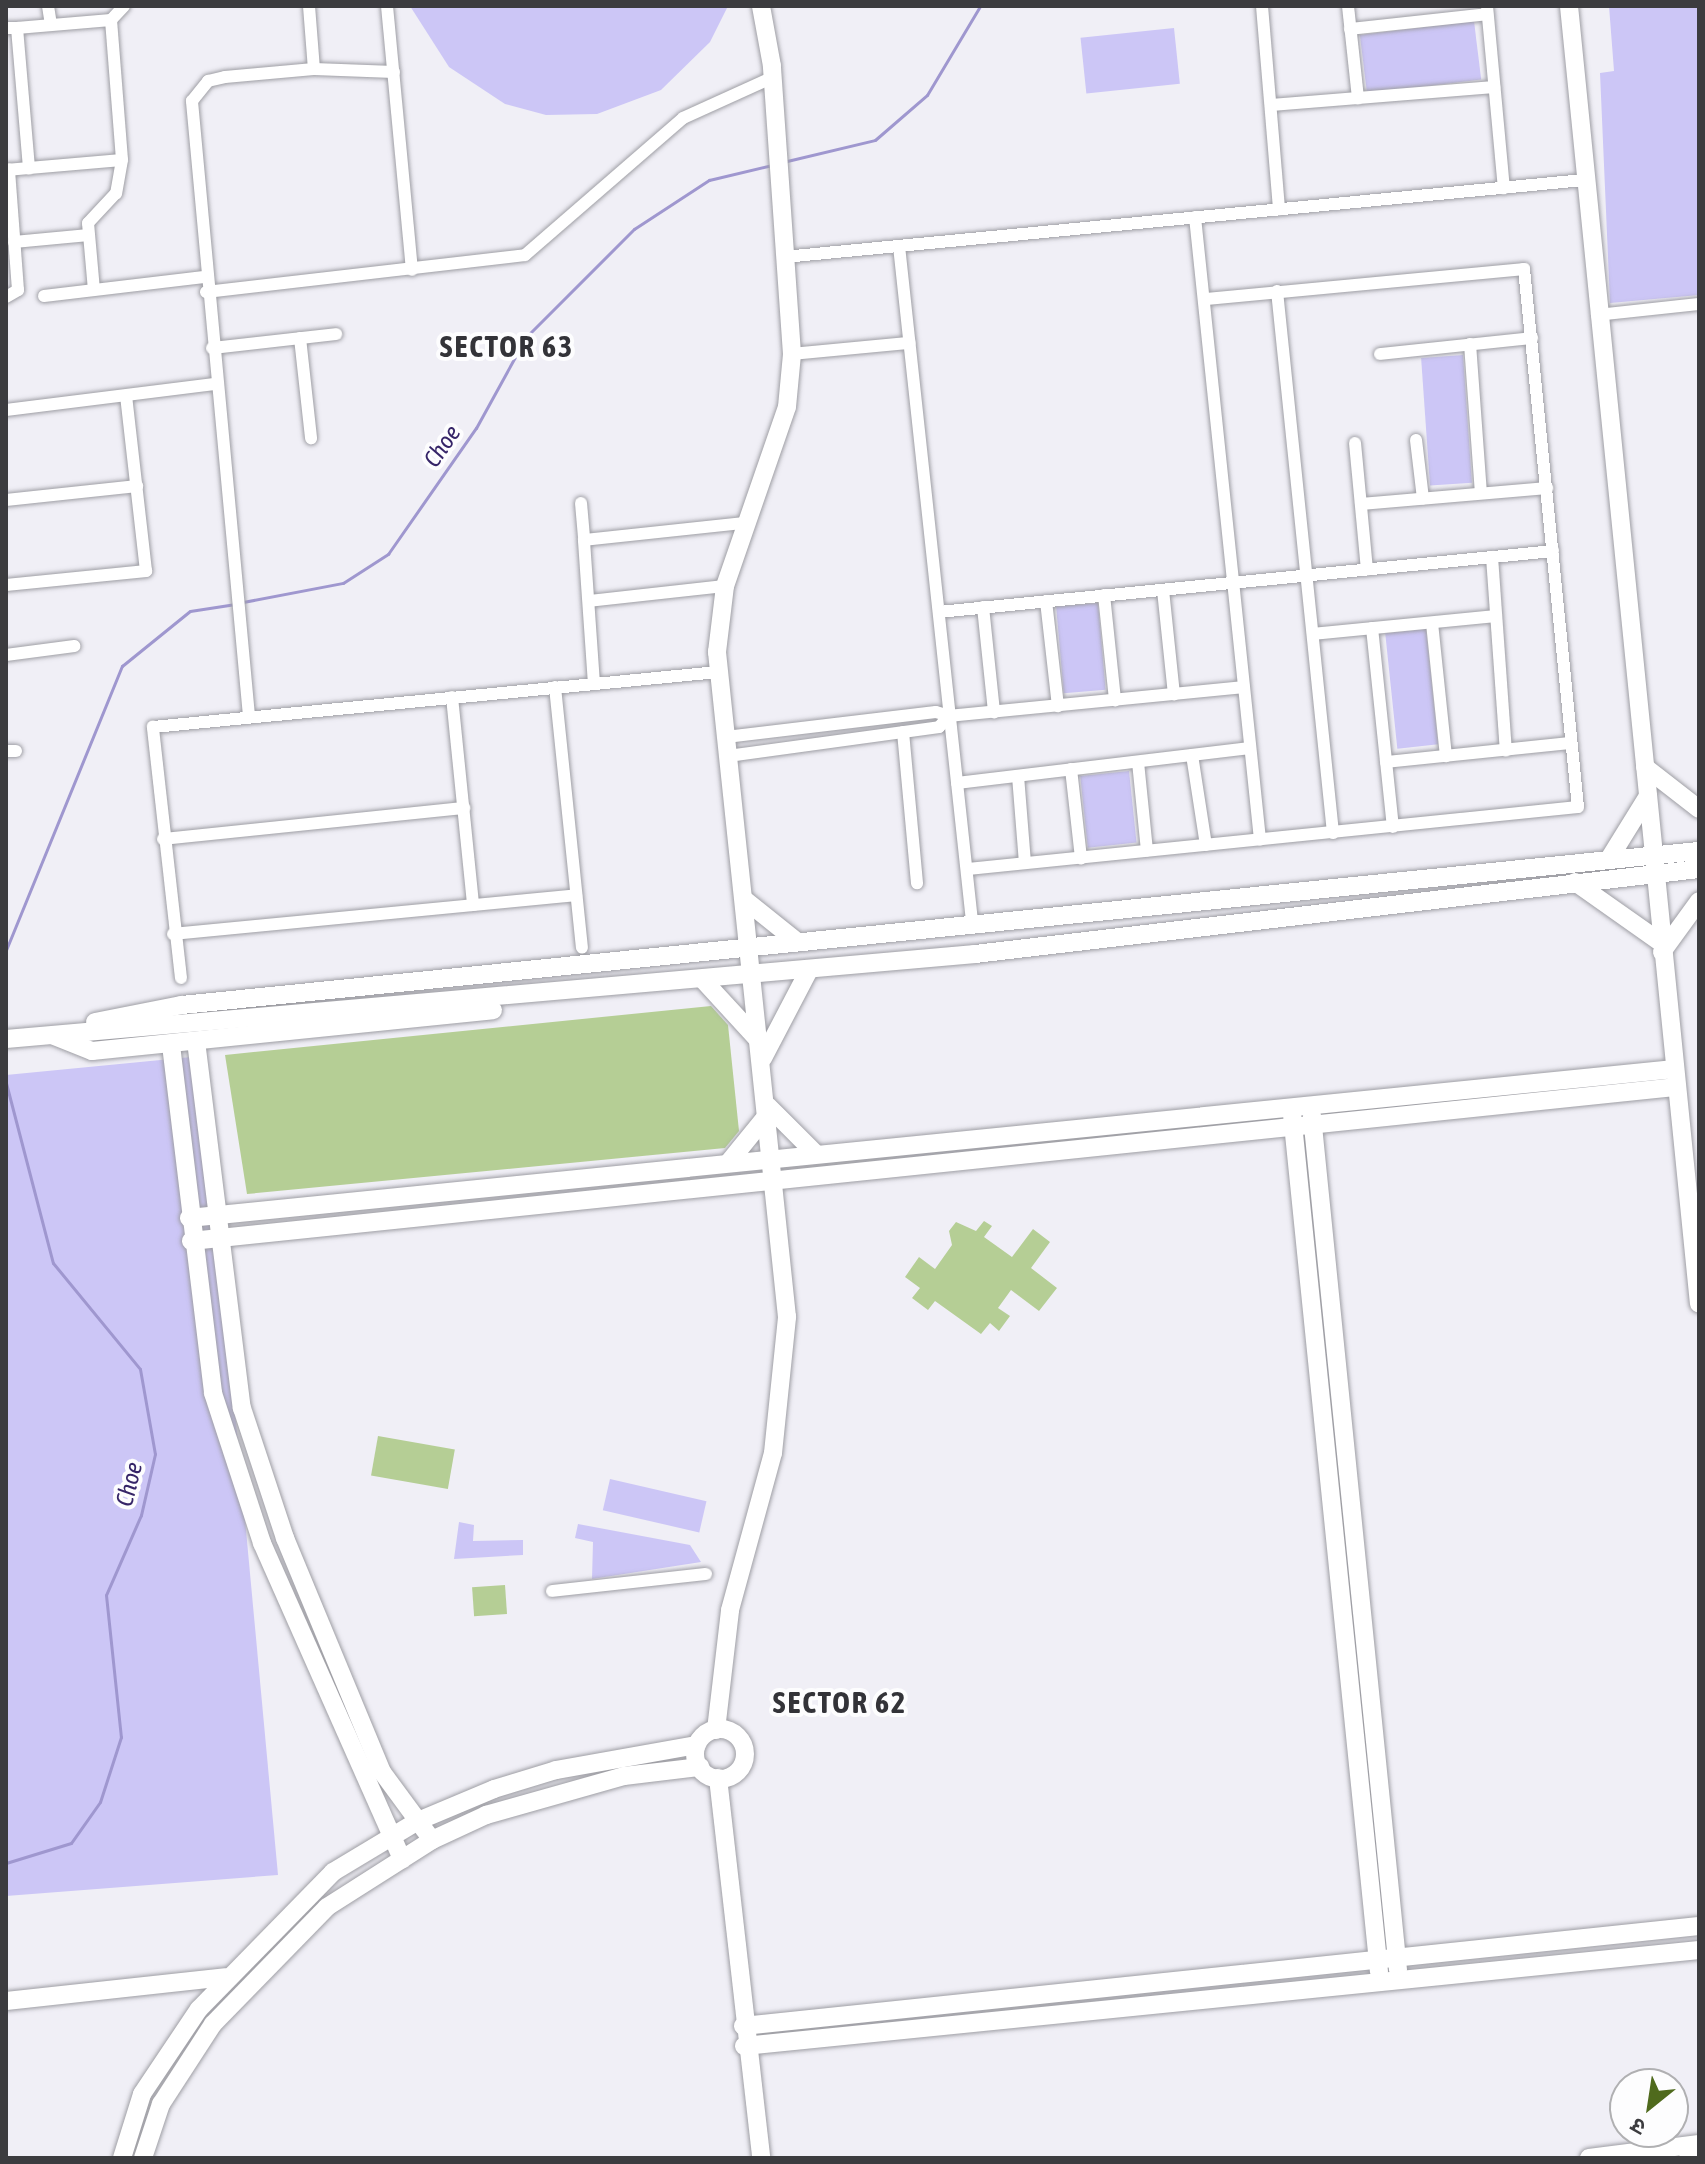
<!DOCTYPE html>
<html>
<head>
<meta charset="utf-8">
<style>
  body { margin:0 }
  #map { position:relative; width:1705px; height:2164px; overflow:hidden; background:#f0eff6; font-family:"Asap Condensed","Noto Sans Devanagari",sans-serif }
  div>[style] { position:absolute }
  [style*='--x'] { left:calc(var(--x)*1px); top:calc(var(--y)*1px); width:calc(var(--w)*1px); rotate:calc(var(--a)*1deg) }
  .green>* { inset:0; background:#ccc6f6; transform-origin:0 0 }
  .stream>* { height:3px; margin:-1.5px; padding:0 1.5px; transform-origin:1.5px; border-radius:1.5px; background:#9f97cf }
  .building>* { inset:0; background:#b5ce95; transform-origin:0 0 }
  .roads { filter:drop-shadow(0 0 2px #9e9ea4) drop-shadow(0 0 2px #9e9ea4) }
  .street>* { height:12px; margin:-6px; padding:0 6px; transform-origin:6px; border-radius:6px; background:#fff }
  .secondary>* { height:18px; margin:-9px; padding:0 9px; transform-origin:9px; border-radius:9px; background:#fff }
  .secondary>.ring { margin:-9px; padding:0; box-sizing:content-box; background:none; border:18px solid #fff; border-radius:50% }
  .primary>* { height:20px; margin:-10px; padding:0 10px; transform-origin:10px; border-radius:10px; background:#fff }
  span { translate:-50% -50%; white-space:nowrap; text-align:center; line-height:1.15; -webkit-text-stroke:8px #fdfdfe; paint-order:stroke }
  .water-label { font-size:24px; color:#362568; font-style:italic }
  .district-label { font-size:30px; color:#333338; font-weight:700; letter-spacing:2px }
  .frame { position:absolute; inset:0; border:8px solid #3c3c3f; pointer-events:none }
  .north { position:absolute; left:1609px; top:2068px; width:80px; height:80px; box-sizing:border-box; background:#fdfdfe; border:2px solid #b0b0b2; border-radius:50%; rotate:210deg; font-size:22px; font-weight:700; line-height:32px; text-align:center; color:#3c3c3f }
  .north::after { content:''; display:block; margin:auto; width:28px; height:36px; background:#4f6a1d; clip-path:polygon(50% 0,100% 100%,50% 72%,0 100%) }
</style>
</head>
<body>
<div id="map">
  <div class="green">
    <div style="clip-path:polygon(410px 6px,728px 6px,710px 42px,661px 90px,597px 114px,546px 115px,505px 104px,449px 67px)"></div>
    <div style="clip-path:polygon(1609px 6px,1699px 6px,1699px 295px,1610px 303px,1600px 73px,1614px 71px)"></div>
    <div style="left:1474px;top:21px;width:59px;height:115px;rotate:83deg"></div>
    <div style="left:1174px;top:28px;width:56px;height:94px;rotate:84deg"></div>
    <div style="left:1463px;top:355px;width:128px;height:42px;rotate:86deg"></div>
    <div style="left:1098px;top:603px;width:87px;height:42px;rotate:85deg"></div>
    <div style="left:1426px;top:629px;width:116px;height:41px;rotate:84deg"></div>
    <div style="left:1129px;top:771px;width:72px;height:49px;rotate:84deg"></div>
    <div style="clip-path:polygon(202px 1056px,278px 1875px,6px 1896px,6px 1075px)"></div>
    <div style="left:610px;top:1479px;width:99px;height:32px;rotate:13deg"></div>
    <div style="clip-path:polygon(459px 1522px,474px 1525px,473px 1541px,523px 1540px,523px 1555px,454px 1559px)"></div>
    <div style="clip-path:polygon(578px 1524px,690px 1545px,701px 1562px,592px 1579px,593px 1542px,575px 1538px)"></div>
  </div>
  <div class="stream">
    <div style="--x:787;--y:161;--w:90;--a:-13.4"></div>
    <div style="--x:875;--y:140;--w:69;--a:-40.9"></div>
    <div style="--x:927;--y:95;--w:104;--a:-59.2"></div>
    <div style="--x:243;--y:602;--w:102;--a:-10.8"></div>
    <div style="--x:343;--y:583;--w:54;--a:-32.8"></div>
    <div style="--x:388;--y:554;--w:154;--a:-55.1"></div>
    <div style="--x:476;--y:428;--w:104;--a:-61.2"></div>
    <div style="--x:526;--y:337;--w:153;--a:-45"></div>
    <div style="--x:634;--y:229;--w:90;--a:-33.2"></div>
    <div style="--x:709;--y:180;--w:65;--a:-13.4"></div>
    <div style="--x:6;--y:950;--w:307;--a:-67.8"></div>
    <div style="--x:122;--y:666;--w:87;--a:-39"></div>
    <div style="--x:190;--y:611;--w:46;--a:-8.8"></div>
    <div style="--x:6;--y:1083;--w:186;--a:75.4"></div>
    <div style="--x:53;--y:1263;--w:137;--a:50.6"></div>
    <div style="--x:140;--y:1369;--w:86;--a:80"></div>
    <div style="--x:155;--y:1454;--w:63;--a:102.9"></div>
    <div style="--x:141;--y:1515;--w:87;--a:113.6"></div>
    <div style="--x:106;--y:1595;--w:143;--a:84"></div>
    <div style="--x:121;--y:1737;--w:68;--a:107.9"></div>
    <div style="--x:100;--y:1802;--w:50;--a:125.3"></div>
    <div style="--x:71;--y:1843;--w:68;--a:162.9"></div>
  </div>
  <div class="building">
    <div style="clip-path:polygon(711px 1006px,728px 1025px,739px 1131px,725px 1148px,247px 1194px,225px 1055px)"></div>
    <div style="clip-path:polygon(984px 1221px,992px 1226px,984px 1237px,1012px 1257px,1033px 1229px,1050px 1242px,1031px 1268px,1057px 1288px,1039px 1311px,1011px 1290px,998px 1308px,1010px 1316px,999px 1331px,990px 1323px,981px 1334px,935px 1301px,928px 1310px,912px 1298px,920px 1288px,905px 1277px,919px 1257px,935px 1269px,952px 1245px,949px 1231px,956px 1222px,976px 1231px)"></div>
    <div style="left:378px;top:1436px;width:78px;height:40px;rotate:10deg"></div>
    <div style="left:505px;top:1585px;width:29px;height:33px;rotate:86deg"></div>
  </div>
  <div class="roads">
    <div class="street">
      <div style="--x:48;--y:6;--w:19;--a:81"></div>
      <div style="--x:309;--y:6;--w:63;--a:85.5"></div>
      <div style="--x:387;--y:6;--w:265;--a:84.6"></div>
      <div style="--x:1262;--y:6;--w:204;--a:85.2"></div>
      <div style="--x:1348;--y:6;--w:93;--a:83.8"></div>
      <div style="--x:1487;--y:6;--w:183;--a:84.7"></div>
      <div style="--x:111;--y:20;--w:19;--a:-47"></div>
      <div style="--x:6;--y:28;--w:11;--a:0"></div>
      <div style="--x:17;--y:28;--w:141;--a:85.1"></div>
      <div style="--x:17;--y:28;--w:94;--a:-4.9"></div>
      <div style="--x:111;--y:20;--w:140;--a:85.5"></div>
      <div style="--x:1350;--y:29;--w:138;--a:-6.2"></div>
      <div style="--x:1271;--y:105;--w:224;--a:-4.6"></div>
      <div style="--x:6;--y:170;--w:116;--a:-4.9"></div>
      <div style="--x:122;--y:160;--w:34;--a:100"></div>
      <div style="--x:116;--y:193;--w:41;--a:133"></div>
      <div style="--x:88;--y:223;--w:67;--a:84.9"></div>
      <div style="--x:1195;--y:217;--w:626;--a:84.04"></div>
      <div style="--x:14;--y:242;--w:75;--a:-5.3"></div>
      <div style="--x:899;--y:246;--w:679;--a:83.83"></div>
      <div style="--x:784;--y:257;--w:803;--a:-5.5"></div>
      <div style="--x:1277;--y:291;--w:545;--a:84.1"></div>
      <div style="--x:206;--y:292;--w:321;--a:-6.6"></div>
      <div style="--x:525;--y:255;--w:209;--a:-40.9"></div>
      <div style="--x:683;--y:118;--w:97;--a:-24.4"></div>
      <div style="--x:44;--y:296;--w:161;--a:-6.8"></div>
      <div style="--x:6;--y:297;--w:14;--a:-30"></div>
      <div style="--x:18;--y:290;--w:121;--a:-94.3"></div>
      <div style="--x:1597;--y:315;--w:103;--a:-6.2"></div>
      <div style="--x:300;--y:338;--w:101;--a:83.7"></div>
      <div style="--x:1470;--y:344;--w:149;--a:85.8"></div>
      <div style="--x:212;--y:348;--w:125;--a:-6.4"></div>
      <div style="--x:792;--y:354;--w:118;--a:-5.4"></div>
      <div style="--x:1380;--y:354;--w:153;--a:-6"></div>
      <div style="--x:6;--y:410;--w:212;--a:-7.1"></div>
      <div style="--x:1416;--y:440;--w:59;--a:83.2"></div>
      <div style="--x:1355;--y:443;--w:127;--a:84.6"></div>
      <div style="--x:6;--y:500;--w:132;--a:-6.1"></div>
      <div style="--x:581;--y:503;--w:37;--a:85"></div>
      <div style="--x:1361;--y:504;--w:187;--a:-4.9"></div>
      <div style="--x:1492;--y:557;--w:194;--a:85.9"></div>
      <div style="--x:6;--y:585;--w:141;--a:-5.7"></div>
      <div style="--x:146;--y:571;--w:176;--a:-96.5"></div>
      <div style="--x:1163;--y:590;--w:105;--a:84"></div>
      <div style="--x:1104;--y:595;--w:106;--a:84"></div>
      <div style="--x:589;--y:601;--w:137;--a:-6.3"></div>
      <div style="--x:1046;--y:601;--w:106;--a:83.5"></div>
      <div style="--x:983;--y:607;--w:106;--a:84"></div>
      <div style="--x:939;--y:612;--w:617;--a:-5.67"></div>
      <div style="--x:1432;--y:623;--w:134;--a:84"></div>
      <div style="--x:1372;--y:628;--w:200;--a:84"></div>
      <div style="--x:1313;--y:634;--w:183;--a:-5.6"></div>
      <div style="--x:6;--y:655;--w:69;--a:-7.5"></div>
      <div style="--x:594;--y:684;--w:144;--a:-94"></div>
      <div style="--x:584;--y:540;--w:160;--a:-6.1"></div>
      <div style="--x:555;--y:687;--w:262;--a:84.1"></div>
      <div style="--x:452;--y:697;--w:209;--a:84.2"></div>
      <div style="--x:249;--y:716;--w:618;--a:-95.3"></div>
      <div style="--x:192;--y:101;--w:26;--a:-51"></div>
      <div style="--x:208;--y:81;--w:17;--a:-13"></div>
      <div style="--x:225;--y:77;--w:89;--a:-5.1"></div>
      <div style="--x:314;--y:69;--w:80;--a:2.1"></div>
      <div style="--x:903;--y:732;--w:152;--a:84.7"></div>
      <div style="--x:726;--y:737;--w:211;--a:-6.8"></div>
      <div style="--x:936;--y:712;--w:14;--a:17"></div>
      <div style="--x:949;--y:716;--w:296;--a:-5.6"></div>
      <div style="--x:6;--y:751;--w:10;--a:0"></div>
      <div style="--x:1192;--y:755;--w:91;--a:81.2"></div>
      <div style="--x:728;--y:756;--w:213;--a:-7.8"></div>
      <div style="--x:939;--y:727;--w:15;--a:-48"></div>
      <div style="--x:1138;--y:762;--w:89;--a:84.2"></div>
      <div style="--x:1386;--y:762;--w:186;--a:-5.9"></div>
      <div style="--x:1071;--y:769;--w:90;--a:83.6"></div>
      <div style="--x:1018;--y:776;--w:87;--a:85.4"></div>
      <div style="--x:957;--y:783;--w:295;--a:-6.8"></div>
      <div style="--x:163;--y:839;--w:303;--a:-5.9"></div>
      <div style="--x:968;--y:869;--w:613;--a:-5.8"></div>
      <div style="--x:1578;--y:807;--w:541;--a:-95.73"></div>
      <div style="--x:1524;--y:269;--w:321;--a:174.6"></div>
      <div style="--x:173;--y:934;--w:405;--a:-5.5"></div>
      <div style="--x:181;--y:978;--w:253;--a:-96.4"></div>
      <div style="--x:153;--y:727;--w:568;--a:-5.56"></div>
      <div style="--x:552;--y:1591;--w:155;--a:-6.3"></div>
    </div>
    <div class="secondary">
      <div style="--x:1569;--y:6;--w:1304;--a:84.28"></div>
      <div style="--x:1645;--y:767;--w:68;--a:37.9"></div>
      <div style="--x:1609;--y:859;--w:74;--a:-58.2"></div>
      <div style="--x:1575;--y:882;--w:104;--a:35.2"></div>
      <div style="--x:745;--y:900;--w:64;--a:38.7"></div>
      <div style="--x:1662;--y:952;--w:63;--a:-54"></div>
      <div style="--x:704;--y:981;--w:84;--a:47.4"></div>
      <div style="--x:95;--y:1022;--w:89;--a:-11.1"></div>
      <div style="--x:182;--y:1005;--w:1525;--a:-5.8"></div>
      <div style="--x:54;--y:1036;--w:41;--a:21.5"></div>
      <div style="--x:92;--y:1051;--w:403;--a:-5.8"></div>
      <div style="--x:6;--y:1039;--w:973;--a:-5.01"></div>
      <div style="--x:975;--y:954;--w:729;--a:-6.7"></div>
      <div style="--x:196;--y:1041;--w:370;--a:82.9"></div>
      <div style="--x:242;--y:1408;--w:137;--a:71.7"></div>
      <div style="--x:285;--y:1538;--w:253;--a:67.5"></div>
      <div style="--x:382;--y:1772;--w:84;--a:53.7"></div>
      <div style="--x:171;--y:1045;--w:351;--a:83.1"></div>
      <div style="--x:213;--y:1393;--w:158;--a:71.9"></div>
      <div style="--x:262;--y:1543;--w:346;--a:66.1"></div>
      <div style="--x:763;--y:1058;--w:99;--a:-62.4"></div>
      <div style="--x:768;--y:1106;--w:68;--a:45"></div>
      <div style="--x:1292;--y:1114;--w:862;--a:84.21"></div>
      <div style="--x:1312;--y:1116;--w:858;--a:84.25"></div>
      <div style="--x:729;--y:1162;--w:62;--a:-50.9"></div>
      <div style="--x:189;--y:1218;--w:1493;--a:-5.73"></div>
      <div style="--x:191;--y:1241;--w:1494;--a:-5.92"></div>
      <div class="ring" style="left:695px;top:1729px;width:32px;height:32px"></div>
      <div style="--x:716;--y:1730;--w:121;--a:-83.3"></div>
      <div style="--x:730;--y:1610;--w:163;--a:-74.7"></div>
      <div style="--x:773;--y:1453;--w:137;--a:-84.1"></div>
      <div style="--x:787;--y:1317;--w:669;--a:-96.01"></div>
      <div style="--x:717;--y:652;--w:66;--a:-83.1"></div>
      <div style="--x:725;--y:586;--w:189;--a:-70.9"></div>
      <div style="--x:787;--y:407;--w:53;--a:-84.6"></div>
      <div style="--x:792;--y:354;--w:289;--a:-94"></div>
      <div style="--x:772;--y:66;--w:61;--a:-100.4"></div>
      <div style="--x:718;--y:1778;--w:382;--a:83.5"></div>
      <div style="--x:6;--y:2001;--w:221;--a:-6.2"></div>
      <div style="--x:743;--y:2026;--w:961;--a:-5.97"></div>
      <div style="--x:744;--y:2046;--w:960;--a:-5.74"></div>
      <div style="--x:122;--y:2158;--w:67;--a:-72.6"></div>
      <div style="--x:142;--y:2094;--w:102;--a:-56.2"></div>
      <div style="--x:199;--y:2009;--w:192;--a:-45.6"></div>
      <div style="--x:333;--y:1872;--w:99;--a:-31"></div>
      <div style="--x:418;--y:1821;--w:82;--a:-22.8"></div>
      <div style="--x:494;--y:1789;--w:65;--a:-17"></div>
      <div style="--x:556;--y:1770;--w:143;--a:-10.1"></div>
      <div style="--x:143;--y:2158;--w:57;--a:-71.6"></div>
      <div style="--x:161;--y:2104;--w:95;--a:-57"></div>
      <div style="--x:213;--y:2024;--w:163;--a:-45.7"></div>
      <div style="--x:327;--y:1907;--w:125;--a:-32.5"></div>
      <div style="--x:432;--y:1840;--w:60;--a:-24.8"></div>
      <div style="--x:486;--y:1815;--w:143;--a:-15.8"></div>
      <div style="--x:624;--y:1776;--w:77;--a:-6.8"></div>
      <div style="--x:1589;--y:2158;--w:111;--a:-7.3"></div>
    </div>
    <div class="primary">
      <div style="--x:1642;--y:2151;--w:13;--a:32"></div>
      <div style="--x:1689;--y:2158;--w:10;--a:-6"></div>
    </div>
  </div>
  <div class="water-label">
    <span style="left:442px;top:446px;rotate:-55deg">Choe</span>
    <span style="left:129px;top:1484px;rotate:-76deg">Choe</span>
  </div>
  <div class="district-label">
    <span style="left:507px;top:346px">SECTOR 63</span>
    <span style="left:840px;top:1702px">SECTOR 62</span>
  </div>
  <div class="frame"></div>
  <div class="north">उ</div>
</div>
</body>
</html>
